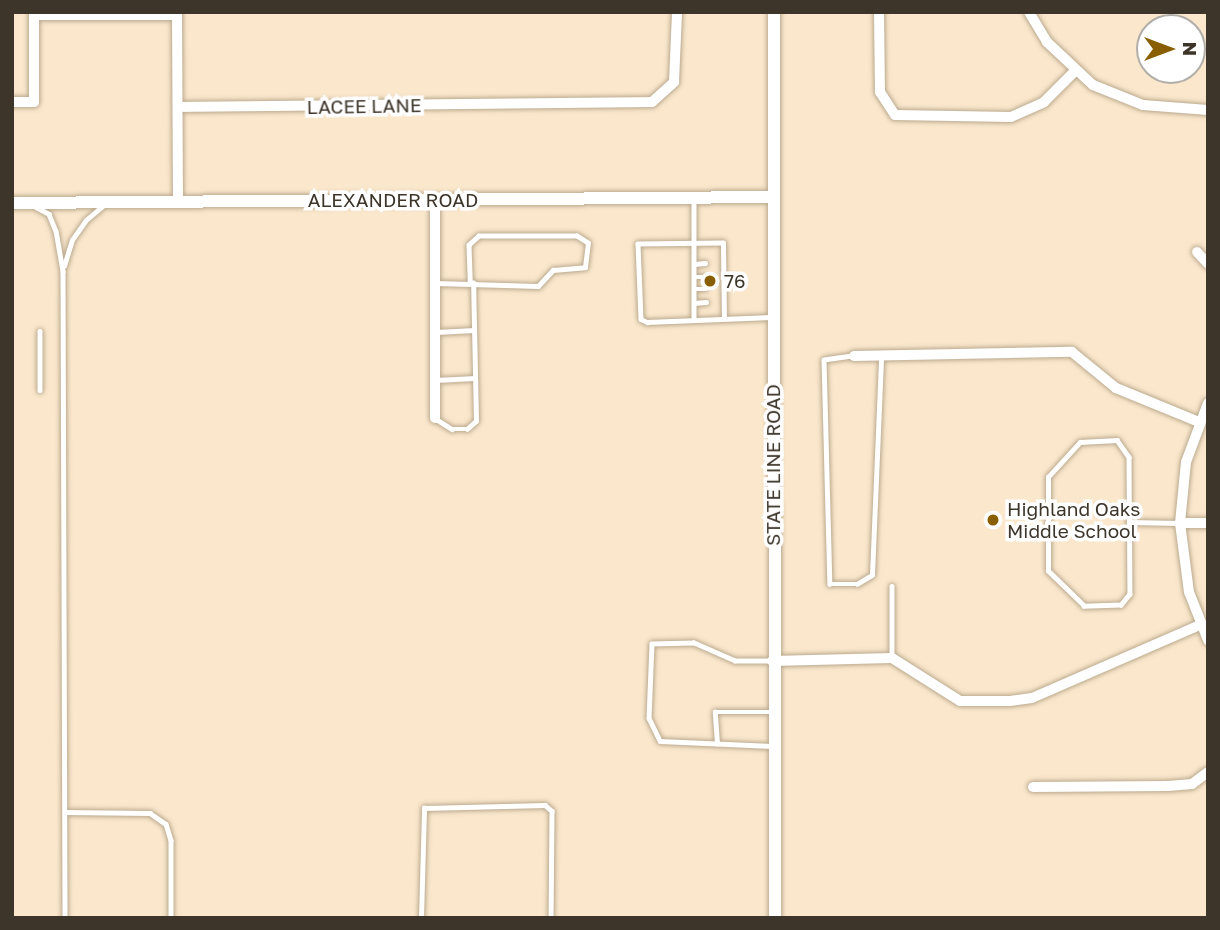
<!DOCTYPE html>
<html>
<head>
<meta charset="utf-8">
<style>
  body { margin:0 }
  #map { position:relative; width:1220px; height:930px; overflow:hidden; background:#fae7cc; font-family:"Golos Text",sans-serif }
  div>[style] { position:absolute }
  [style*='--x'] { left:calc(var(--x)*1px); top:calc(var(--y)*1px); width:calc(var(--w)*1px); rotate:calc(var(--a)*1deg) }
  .roads { filter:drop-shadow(0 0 2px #bbaa8f) drop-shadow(0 0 2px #bbaa8f) }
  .lane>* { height:4.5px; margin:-2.25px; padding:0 2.25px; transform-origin:2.25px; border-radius:2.25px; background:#fff }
  .street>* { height:10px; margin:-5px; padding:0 5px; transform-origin:5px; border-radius:5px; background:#fff }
  .secondary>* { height:12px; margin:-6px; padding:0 6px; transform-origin:6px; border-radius:6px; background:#fff }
  .dots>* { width:19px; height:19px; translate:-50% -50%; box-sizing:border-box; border:4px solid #fff; border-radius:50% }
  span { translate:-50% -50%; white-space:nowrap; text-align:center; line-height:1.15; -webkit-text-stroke:7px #fff; paint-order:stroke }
  .street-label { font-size:19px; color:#3d352a }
  .poi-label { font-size:19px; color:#3d352a }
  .left { translate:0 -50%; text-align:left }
  .frame { position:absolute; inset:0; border:14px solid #3d352a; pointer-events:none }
  .north { position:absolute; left:1136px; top:14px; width:70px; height:70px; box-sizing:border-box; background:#fff; border:2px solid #b1aeaa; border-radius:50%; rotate:90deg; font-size:19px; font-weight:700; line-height:28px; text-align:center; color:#3d352a }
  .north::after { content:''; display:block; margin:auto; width:24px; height:32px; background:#895e00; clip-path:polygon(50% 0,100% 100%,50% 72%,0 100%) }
</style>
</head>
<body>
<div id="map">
  <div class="roads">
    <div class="lane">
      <div style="--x:694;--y:198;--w:122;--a:90"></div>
      <div style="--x:36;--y:207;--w:15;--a:28"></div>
      <div style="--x:49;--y:214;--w:18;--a:68"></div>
      <div style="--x:56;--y:231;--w:41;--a:80.1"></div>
      <div style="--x:63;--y:271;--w:647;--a:89.82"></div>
      <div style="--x:694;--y:264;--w:11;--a:-5"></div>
      <div style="--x:64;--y:266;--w:27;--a:-73"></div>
      <div style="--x:72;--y:240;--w:24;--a:-55"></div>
      <div style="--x:86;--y:220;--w:23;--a:-40"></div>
      <div style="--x:694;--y:277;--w:12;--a:0"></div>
      <div style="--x:436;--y:283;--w:102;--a:1.7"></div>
      <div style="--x:538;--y:286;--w:22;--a:-47"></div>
      <div style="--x:553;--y:270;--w:32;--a:-5"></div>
      <div style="--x:585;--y:267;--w:24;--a:-83"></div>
      <div style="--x:588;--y:243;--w:13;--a:-148"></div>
      <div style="--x:577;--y:236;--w:98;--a:180"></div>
      <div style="--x:479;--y:236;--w:13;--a:138"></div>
      <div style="--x:469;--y:245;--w:37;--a:88"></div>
      <div style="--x:694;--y:289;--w:12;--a:0"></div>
      <div style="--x:694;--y:303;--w:12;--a:-5"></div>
      <div style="--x:724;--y:319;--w:76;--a:-90.8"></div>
      <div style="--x:723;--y:243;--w:85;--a:179.3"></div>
      <div style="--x:638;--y:244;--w:75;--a:87.7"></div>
      <div style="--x:641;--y:319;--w:7;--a:27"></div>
      <div style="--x:647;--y:322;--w:124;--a:-2.3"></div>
      <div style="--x:40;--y:331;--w:59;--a:90"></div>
      <div style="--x:436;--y:332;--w:38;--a:-3"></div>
      <div style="--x:852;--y:356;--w:28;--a:172"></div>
      <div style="--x:824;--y:360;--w:224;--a:88.5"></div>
      <div style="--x:830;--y:584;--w:27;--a:0"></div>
      <div style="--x:857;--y:584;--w:17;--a:-31"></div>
      <div style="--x:872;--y:575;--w:219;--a:-87.6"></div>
      <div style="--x:435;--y:380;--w:40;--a:-2.9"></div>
      <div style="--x:436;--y:419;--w:19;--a:32"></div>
      <div style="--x:452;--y:429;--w:15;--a:0"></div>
      <div style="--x:467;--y:429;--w:12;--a:-42"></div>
      <div style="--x:476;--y:421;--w:138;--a:-91.2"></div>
      <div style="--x:1117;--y:440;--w:21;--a:55"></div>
      <div style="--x:1129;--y:457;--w:137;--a:89.6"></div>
      <div style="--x:1130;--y:594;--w:14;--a:129"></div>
      <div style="--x:1121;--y:605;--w:37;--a:178"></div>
      <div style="--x:1084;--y:606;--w:50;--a:-135.8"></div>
      <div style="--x:1048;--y:571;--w:94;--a:-90"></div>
      <div style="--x:1048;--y:477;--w:47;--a:-47.6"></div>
      <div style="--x:1080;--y:442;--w:37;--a:-3"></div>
      <div style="--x:1130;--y:522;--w:49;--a:1.2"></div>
      <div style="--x:892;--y:586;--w:71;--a:90"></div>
      <div style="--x:771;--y:661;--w:36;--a:180"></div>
      <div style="--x:735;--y:661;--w:45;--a:-156.3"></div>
      <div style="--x:694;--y:643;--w:42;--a:178.6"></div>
      <div style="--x:652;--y:644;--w:74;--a:92.3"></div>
      <div style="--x:649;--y:718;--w:25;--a:64"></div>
      <div style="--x:660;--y:741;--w:112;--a:2.6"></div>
      <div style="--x:717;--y:744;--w:32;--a:-94"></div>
      <div style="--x:715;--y:712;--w:57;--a:0"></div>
      <div style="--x:65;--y:812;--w:85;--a:0.7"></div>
      <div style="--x:150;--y:813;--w:19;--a:35"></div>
      <div style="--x:166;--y:824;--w:17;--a:73"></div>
      <div style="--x:171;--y:840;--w:78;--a:90"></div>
      <div style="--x:421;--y:918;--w:110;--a:-88.4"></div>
      <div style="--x:424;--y:808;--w:121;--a:-1.4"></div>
      <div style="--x:545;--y:805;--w:9;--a:41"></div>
      <div style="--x:552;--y:811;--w:107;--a:90.5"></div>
    </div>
    <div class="street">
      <div style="--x:177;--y:12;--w:189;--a:89.7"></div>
      <div style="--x:879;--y:12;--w:80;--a:89.3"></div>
      <div style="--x:880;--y:92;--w:27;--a:57"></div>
      <div style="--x:895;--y:115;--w:116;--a:1"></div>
      <div style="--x:1011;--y:117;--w:36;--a:-24"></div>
      <div style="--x:1044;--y:102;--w:44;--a:-45"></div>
      <div style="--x:1029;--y:12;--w:35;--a:59"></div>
      <div style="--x:1047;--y:42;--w:63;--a:43.1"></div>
      <div style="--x:1093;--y:85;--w:54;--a:21.8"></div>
      <div style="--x:1143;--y:105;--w:65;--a:4.4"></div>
      <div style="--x:34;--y:15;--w:143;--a:0"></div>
      <div style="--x:12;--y:102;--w:22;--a:0"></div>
      <div style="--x:34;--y:102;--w:90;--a:-90"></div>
      <div style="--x:178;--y:107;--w:474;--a:-0.6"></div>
      <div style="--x:652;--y:102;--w:30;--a:-42"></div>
      <div style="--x:674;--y:82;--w:70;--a:-87.5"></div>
      <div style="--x:1197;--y:252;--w:16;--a:47"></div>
      <div style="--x:854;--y:356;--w:218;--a:-1.1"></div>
      <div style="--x:1072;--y:352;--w:57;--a:39.3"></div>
      <div style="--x:1116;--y:388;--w:90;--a:22.3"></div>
      <div style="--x:1208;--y:403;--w:63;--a:110.4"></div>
      <div style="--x:1186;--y:462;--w:61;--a:95.6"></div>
      <div style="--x:1180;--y:523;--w:70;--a:82.6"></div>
      <div style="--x:1189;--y:592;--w:52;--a:68.4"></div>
      <div style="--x:435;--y:418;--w:218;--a:-90"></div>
      <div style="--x:1180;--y:523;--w:28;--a:0"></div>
      <div style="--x:772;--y:661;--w:120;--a:-1.4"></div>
      <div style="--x:892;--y:658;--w:80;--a:32.3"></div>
      <div style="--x:960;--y:701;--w:50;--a:0"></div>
      <div style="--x:1010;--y:701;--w:22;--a:-8"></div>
      <div style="--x:1032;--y:698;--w:183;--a:-23.5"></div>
      <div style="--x:1033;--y:787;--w:135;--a:-0.4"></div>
      <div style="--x:1168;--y:786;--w:24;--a:-5"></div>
      <div style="--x:1192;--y:784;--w:20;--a:-37"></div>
    </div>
    <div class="secondary">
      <div style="--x:774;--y:12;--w:906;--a:89.94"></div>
      <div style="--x:12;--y:203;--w:762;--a:-0.45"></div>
    </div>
  </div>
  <div class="dots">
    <div style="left:710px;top:281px;background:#895e00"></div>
    <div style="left:993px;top:520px;background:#895e00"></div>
  </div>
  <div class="street-label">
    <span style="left:364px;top:106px;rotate:-1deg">LACEE LANE</span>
    <span style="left:393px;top:200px">ALEXANDER ROAD</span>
    <span style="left:773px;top:465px;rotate:-90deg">STATE LINE ROAD</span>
  </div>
  <div class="poi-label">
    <span class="left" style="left:724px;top:281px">76</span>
    <span class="left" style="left:1007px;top:520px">Highland Oaks<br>Middle School</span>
  </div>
  <div class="frame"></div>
  <div class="north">N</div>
</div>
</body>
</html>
